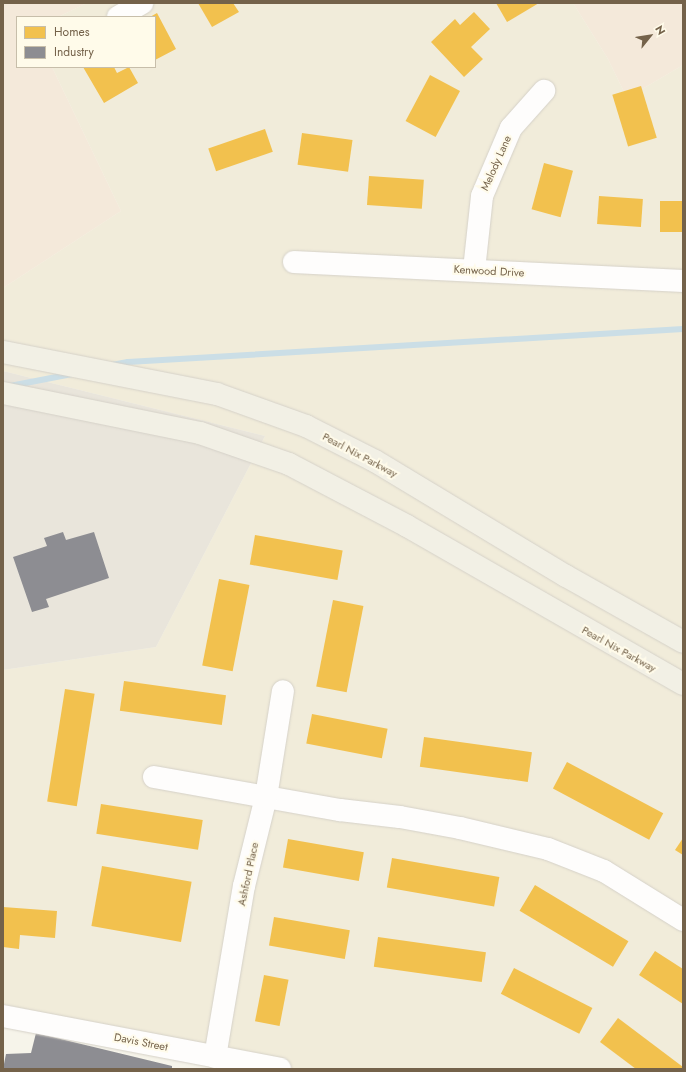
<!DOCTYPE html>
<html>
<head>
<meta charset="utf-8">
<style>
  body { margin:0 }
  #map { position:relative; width:686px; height:1072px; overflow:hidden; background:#f6f4ea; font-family:Jost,sans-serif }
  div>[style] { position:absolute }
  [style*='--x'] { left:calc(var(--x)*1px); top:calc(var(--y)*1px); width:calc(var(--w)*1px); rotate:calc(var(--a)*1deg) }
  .residential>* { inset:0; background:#f1ecda }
  .commercial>* { inset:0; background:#f4e9da }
  .industrial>* { inset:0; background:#e9e5db }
  .homes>* { inset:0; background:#f2c14e; transform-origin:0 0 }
  .industry>* { inset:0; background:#8d8d92 }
  .stream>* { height:6px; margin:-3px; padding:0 3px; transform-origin:3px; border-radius:3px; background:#cbdee6 }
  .roads { filter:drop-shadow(0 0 1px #d5d1c8) drop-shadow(0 0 1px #d5d1c8) }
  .minor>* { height:22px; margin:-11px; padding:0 11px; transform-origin:11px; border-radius:11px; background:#fefdfc }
  .major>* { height:22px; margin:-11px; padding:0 11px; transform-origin:11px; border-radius:11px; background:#f2f0e5 }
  span { translate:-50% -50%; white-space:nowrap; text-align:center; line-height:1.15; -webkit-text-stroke:4px #fffbea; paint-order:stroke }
  .street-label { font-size:11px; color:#74624a }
  .frame { position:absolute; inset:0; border:4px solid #74624a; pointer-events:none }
  .legend { position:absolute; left:16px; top:16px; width:140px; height:52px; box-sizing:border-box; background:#fffbea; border:1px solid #c7beaa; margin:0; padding:5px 7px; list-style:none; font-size:12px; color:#74624a }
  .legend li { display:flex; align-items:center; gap:8px; height:20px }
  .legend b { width:20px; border:1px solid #c7beaa }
  .north { position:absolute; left:630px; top:16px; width:40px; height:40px; -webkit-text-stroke:3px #fffbea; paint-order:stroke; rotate:60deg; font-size:11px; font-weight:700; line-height:16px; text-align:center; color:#74624a }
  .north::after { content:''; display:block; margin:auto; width:14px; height:18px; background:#74624a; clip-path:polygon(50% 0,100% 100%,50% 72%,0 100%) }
</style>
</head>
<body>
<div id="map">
  <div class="residential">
    <div style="clip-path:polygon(87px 3px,573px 3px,608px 59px,627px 98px,683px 65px,683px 1069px,290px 1069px,3px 1004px,3px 670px,156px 647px,265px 436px,3px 371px,3px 288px,121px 211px,52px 67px,155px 67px,155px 17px,58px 17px)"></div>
  </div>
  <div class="commercial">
    <div style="clip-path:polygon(3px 3px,87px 3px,58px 17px,17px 17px,17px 67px,52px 67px,121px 211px,3px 288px)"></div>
    <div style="clip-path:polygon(573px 3px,683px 3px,683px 65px,627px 98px,608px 59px)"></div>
  </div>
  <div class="industrial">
    <div style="clip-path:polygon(3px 371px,265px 436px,156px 647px,3px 670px)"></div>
  </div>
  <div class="homes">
    <div style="clip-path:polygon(198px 3px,233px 3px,239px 12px,212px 27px)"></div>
    <div style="clip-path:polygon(496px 3px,539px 3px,507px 22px)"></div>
    <div style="clip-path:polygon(474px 12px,490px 29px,471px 47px,483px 59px,464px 77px,431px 42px,455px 19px,460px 25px)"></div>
    <div style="clip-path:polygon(157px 13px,176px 49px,155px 60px,155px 17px,150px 17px)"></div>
    <div style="clip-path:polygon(83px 67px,114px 67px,117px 73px,129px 67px,138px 83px,104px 103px)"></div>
    <div style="left:430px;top:75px;width:34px;height:52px;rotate:28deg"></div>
    <div style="left:641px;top:86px;width:54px;height:30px;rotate:73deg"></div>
    <div style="left:265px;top:129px;width:24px;height:60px;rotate:71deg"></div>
    <div style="left:302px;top:133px;width:51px;height:32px;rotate:8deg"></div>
    <div style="left:544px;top:163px;width:30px;height:48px;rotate:15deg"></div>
    <div style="left:369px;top:176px;width:55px;height:29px;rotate:4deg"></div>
    <div style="left:599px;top:196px;width:44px;height:28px;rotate:4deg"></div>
    <div style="left:683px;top:201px;width:31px;height:23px;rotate:90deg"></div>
    <div style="left:255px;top:535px;width:89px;height:30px;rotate:10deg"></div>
    <div style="left:219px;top:579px;width:31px;height:88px;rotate:11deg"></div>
    <div style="left:333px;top:600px;width:31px;height:88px;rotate:11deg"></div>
    <div style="left:124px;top:681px;width:103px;height:30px;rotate:8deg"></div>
    <div style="left:65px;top:689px;width:30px;height:114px;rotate:9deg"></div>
    <div style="left:312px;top:714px;width:77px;height:30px;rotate:11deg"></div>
    <div style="left:424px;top:737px;width:109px;height:30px;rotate:8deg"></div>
    <div style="left:567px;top:762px;width:109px;height:30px;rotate:28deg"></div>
    <div style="left:101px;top:804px;width:103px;height:30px;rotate:9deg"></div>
    <div style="clip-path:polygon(683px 838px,683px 855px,675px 850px)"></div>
    <div style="left:288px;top:839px;width:77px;height:29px;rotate:10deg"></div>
    <div style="left:392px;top:858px;width:109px;height:30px;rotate:10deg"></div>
    <div style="left:102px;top:866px;width:91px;height:61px;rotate:10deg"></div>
    <div style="left:535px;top:885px;width:109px;height:30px;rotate:31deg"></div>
    <div style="clip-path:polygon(3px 907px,57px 911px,55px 938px,20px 935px,19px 949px,3px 947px)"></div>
    <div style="left:274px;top:917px;width:77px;height:29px;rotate:10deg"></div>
    <div style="left:378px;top:937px;width:109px;height:30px;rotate:8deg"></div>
    <div style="clip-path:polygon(655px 951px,683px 969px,683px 1004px,639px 975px)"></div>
    <div style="left:514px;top:968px;width:88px;height:29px;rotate:27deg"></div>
    <div style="left:264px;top:975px;width:25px;height:47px;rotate:11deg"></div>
    <div style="clip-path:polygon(618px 1018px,683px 1067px,683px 1069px,636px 1069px,600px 1042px)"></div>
  </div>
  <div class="industry">
    <div style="clip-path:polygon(63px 532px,66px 540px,94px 532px,109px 578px,46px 599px,49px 607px,32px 612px,13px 557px,47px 546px,44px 538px)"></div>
    <div style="clip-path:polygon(36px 1033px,172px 1066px,172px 1069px,3px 1069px,6px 1054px,31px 1053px)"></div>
  </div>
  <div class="stream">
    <div style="--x:112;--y:365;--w:16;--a:-11"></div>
    <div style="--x:128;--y:362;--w:556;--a:-3.4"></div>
    <div style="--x:10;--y:386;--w:63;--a:-11"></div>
  </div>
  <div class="roads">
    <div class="minor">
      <div style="--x:118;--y:17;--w:28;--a:-30"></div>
      <div style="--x:294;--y:262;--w:389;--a:2.8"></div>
      <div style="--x:474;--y:270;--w:74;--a:-83.8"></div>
      <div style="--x:482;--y:196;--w:74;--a:-66.9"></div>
      <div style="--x:511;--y:128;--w:50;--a:-48.3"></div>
      <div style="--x:154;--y:777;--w:189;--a:10.1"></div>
      <div style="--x:340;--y:810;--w:60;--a:6.7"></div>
      <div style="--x:400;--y:817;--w:61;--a:10.4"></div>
      <div style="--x:460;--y:828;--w:90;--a:13.4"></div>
      <div style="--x:548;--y:849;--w:60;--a:21.4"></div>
      <div style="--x:604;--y:871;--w:93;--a:31.8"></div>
      <div style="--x:3;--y:1016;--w:282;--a:10.8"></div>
      <div style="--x:215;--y:1057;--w:173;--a:-80.4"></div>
      <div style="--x:244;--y:886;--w:92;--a:-76.1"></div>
      <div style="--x:266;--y:797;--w:107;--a:-80.9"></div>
    </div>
    <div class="major">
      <div style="--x:3;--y:352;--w:218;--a:11.1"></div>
      <div style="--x:217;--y:394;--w:95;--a:19.8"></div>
      <div style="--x:306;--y:426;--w:77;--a:26.9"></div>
      <div style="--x:375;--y:461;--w:223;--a:31.1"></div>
      <div style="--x:566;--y:576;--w:134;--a:29.4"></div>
      <div style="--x:3;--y:393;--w:201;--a:11.5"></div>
      <div style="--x:200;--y:433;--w:94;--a:19.2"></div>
      <div style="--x:289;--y:464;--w:133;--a:27.7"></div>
      <div style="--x:407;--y:526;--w:318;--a:29.8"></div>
    </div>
  </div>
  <div class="street-label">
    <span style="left:496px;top:163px;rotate:-66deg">Melody Lane</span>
    <span style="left:489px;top:271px;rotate:3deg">Kenwood Drive</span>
    <span style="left:360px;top:455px;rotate:28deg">Pearl Nix Parkway</span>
    <span style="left:619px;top:649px;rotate:29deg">Pearl Nix Parkway</span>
    <span style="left:248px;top:874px;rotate:-78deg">Ashford Place</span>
    <span style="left:141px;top:1042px;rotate:11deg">Davis Street</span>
  </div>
  <div class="frame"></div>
  <ul class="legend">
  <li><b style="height:11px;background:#f2c14e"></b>Homes</li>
  <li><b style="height:11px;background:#8d8d92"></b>Industry</li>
  </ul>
  <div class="north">N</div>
</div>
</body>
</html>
